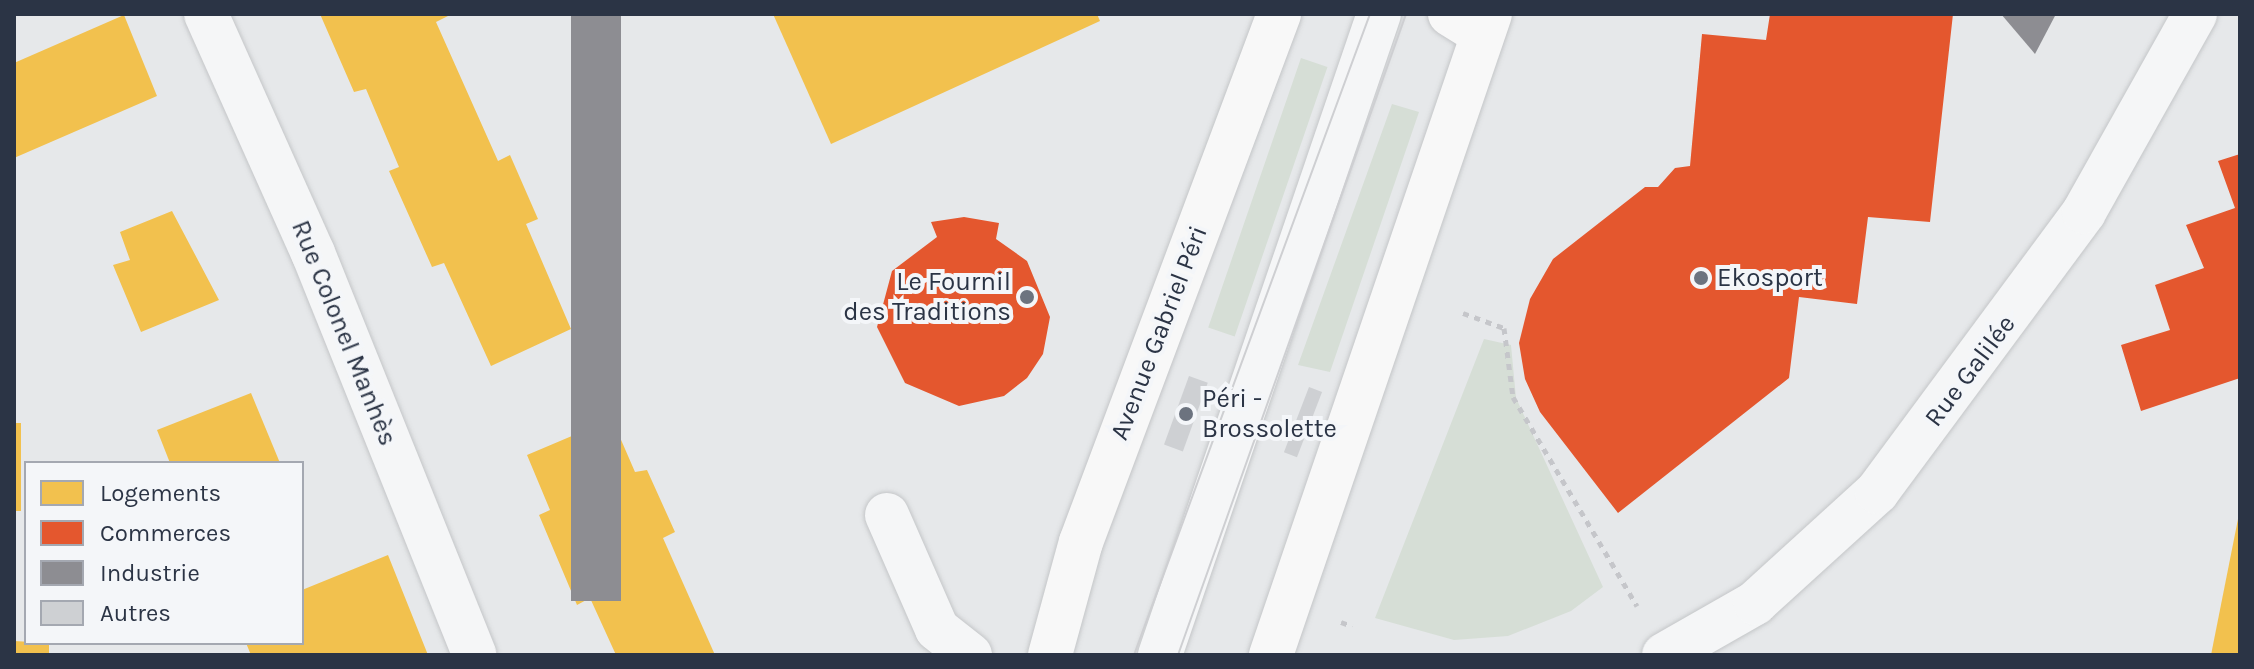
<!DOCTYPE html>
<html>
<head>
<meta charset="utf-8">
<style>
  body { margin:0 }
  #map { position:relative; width:2254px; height:669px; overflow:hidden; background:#e6e8ea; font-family:Karla,sans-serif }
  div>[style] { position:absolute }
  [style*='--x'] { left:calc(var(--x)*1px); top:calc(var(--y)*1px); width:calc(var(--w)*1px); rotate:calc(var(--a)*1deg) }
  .green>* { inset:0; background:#d6ded6; transform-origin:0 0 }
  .homes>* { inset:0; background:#f2c14e; transform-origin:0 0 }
  .shops>* { inset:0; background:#e4572e }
  .industry>* { inset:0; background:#8d8d92; transform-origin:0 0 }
  .building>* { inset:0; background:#ced0d3; transform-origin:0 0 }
  .path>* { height:5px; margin-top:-2.5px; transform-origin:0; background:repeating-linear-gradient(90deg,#c5c6ca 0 6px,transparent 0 12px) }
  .roads { filter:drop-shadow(0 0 2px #c4c6c8) drop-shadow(0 0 2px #c4c6c8) }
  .minor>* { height:44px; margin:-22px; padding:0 22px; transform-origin:22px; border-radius:22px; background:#f5f6f7 }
  .major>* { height:44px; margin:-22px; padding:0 22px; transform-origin:22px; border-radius:22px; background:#f8f8f8 }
  .tram>* { height:2px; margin:-1px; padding:0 1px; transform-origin:1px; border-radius:1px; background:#cecfd2 }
  .dots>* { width:22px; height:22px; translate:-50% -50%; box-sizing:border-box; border:4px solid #f4f6f9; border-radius:50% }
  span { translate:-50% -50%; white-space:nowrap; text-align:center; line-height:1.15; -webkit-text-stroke:8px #f4f6f9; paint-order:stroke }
  .poi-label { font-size:26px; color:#2b3445 }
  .left { translate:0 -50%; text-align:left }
  .right { translate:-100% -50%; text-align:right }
  .street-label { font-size:26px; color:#2b3445 }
  .frame { position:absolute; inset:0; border:16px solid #2b3445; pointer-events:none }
  .legend { position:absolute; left:24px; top:461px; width:280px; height:184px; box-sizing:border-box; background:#f4f6f9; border:2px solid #a4a8b1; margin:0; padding:10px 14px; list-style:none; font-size:24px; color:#2b3445 }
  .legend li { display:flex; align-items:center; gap:16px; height:40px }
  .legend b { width:40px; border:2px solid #a4a8b1 }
</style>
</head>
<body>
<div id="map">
  <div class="green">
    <div style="left:1301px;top:58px;width:28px;height:285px;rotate:19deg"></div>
    <div style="clip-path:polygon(1392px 104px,1419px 112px,1330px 372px,1298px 365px)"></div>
    <div style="clip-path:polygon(1484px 339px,1511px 345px,1516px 398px,1603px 587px,1571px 611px,1508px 636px,1454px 640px,1375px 618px)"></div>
  </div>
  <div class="homes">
    <div style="clip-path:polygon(320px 14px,452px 14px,436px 22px,498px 161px,510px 155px,538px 219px,526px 224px,571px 329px,491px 366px,444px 263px,432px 267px,389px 171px,399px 167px,366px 89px,354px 92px)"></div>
    <div style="clip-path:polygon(773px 14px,1097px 14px,1100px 21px,831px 144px)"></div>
    <div style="clip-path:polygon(124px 15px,157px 96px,14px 158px,14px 63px)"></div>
    <div style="clip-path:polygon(172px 211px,219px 300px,141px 332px,113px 265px,130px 260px,120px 232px)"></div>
    <div style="clip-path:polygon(251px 393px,280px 463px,170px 463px,157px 430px)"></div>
    <div style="clip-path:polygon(612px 419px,635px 472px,647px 470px,675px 532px,663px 538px,715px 655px,616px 655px,590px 598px,577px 605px,539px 515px,550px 510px,527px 455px)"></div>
    <div style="left:14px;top:423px;width:7px;height:88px"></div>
    <div style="clip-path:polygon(2239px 514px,2240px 655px,2211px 655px)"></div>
    <div style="clip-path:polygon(388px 555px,428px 655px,251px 655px,246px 643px,302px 643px,302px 590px)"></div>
    <div style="clip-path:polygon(14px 641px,49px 643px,49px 655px,14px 655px)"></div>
  </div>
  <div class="shops">
    <div style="clip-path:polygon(1770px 14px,1953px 14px,1930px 222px,1868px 217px,1857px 304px,1799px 297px,1789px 378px,1618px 513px,1540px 412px,1525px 379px,1519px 343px,1530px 299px,1553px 259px,1645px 187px,1658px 187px,1675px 168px,1690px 166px,1702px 34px,1766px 40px)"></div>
    <div style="clip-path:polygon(2240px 154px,2240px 378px,2141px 411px,2121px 345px,2170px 330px,2155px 285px,2204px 268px,2186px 225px,2235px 208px,2218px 161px)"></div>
    <div style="clip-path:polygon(964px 217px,999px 223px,996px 239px,1027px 261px,1050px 317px,1043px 354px,1027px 378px,1004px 396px,959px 406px,905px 383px,877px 327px,892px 271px,937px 237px,931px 222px)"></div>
  </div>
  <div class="industry">
    <div style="left:571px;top:14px;width:50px;height:587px"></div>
    <div style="clip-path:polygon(2001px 14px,2056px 14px,2035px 54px)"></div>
  </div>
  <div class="building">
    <div style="left:1189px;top:376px;width:20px;height:73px;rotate:20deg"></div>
    <div style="left:1309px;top:387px;width:14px;height:70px;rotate:21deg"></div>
  </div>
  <div class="path">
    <div style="--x:1463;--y:313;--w:44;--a:20.1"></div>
    <div style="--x:1504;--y:328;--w:70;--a:82.6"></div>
    <div style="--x:1513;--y:397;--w:243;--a:59.3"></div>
    <div style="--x:1341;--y:622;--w:12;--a:20"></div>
  </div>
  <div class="roads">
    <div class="minor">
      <div style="--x:206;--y:14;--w:262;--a:65.9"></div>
      <div style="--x:313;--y:253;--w:433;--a:68.1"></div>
      <div style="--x:887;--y:515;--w:124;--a:66.3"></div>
      <div style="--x:937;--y:629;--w:42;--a:38.2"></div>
      <div style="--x:1160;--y:655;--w:677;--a:-71.14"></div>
      <div style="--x:1664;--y:655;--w:105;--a:-29.7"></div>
      <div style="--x:1755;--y:603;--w:165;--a:-42.3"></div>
      <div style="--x:1877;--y:492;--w:348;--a:-53.5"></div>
      <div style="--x:2084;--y:212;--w:227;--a:-60.7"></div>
    </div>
    <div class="major">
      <div style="--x:1450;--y:14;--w:38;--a:32"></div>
      <div style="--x:1050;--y:655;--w:117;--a:-74.7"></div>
      <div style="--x:1081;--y:542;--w:564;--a:-69.44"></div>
      <div style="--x:1271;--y:655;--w:677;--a:-71.14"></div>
    </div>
  </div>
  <div class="tram">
    <div style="--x:1134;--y:655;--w:683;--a:-69.79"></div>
    <div style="--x:1178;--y:655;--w:680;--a:-70.42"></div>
  </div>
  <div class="dots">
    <div style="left:1701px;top:278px;background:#6c737f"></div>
    <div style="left:1027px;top:297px;background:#6c737f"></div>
    <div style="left:1186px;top:414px;background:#6c737f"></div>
  </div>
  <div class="poi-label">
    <span class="left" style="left:1717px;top:278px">Ekosport</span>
    <span class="right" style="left:1011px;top:297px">Le Fournil<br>des Traditions</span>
    <span class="left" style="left:1202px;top:414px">Péri -<br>Brossolette</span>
  </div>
  <div class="street-label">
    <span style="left:344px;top:333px;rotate:68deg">Rue Colonel Manhès</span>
    <span style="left:1159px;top:333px;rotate:-69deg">Avenue Gabriel Péri</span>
    <span style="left:1970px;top:371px;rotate:-53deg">Rue Galilée</span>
  </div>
  <div class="frame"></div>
  <ul class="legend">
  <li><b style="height:22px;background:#f2c14e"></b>Logements</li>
  <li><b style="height:22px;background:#e4572e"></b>Commerces</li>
  <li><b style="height:22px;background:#8d8d92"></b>Industrie</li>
  <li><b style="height:22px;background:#ced0d3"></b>Autres</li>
  </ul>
</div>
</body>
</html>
